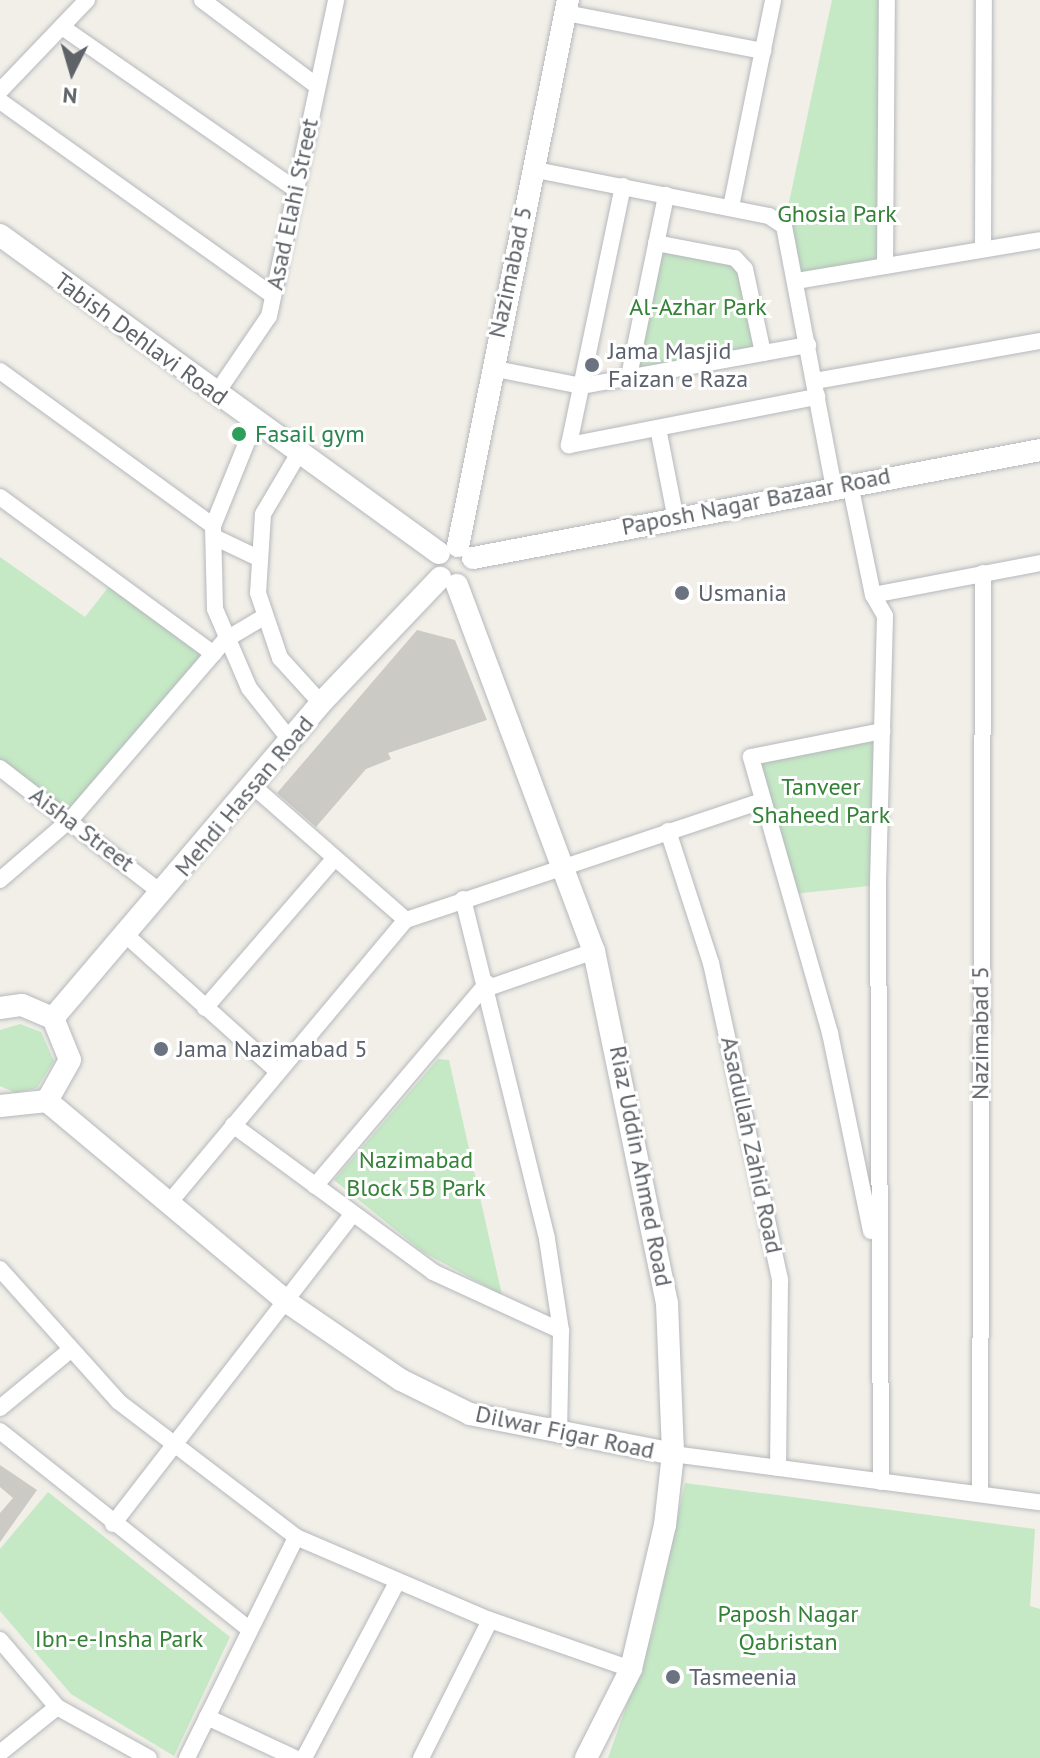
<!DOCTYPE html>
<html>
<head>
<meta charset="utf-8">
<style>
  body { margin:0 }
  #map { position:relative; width:1040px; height:1758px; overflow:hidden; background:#f1efe8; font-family:"PT Sans",sans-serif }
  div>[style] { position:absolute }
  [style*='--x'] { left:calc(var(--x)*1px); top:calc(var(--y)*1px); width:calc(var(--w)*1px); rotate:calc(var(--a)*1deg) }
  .green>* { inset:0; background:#c5e8c5 }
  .building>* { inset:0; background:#cccac5 }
  .roads { filter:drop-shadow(0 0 2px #b5b8bc) drop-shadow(0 0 2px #b5b8bc) }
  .street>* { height:16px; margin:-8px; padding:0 8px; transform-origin:8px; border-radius:8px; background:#fff }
  .secondary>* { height:22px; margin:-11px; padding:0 11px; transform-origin:11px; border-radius:11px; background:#fff }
  .dots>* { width:22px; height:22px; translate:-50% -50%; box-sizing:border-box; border:4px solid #fff; border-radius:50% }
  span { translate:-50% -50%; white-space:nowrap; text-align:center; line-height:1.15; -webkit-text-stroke:6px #fff; paint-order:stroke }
  .street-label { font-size:24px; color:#5f6368 }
  .park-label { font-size:24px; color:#348238 }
  .worship-label { font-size:24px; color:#5b616d }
  .left { translate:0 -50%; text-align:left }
  .leisure-label { font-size:24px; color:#27864d }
  .north { position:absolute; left:32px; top:32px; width:80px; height:80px; -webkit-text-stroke:6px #fff; paint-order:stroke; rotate:185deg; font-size:22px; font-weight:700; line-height:32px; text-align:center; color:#5f6368 }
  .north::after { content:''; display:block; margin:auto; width:28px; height:36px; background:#5f6368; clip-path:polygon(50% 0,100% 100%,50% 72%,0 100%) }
</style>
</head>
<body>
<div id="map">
  <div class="green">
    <div style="clip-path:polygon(832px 0,887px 0,885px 266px,796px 281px,784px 226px)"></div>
    <div style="clip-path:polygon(656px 243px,735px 258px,763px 353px,629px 376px)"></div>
    <div style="clip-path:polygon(0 557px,85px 617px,114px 580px,214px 654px,72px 818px,0 768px)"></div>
    <div style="clip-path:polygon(882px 731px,878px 885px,793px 894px,753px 753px)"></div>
    <div style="clip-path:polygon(20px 1024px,41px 1032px,54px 1061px,37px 1088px,16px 1093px,0 1086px,0 1030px)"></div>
    <div style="clip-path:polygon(438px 1059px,449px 1060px,502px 1295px,423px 1252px,334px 1180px)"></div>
    <div style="clip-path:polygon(685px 1483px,1035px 1529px,1030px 1606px,1040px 1609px,1040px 1758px,608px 1758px,653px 1631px)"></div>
    <div style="clip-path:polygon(48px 1492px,230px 1637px,174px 1756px,71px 1694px,0 1611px,0 1549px)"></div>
  </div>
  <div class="building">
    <div style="clip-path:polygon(417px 630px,455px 640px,487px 720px,388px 753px,391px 759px,366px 769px,316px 827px,277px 793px)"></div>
    <div style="clip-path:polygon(0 1465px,37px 1490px,0 1542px,0 1513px,13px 1498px,0 1487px)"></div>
  </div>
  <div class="roads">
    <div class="street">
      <div style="--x:202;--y:0;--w:144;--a:36.8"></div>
      <div style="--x:566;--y:13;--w:201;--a:10.9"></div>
      <div style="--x:62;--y:27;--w:284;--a:34.8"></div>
      <div style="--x:0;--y:91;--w:126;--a:-46.3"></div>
      <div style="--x:0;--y:101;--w:335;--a:35.5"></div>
      <div style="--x:531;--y:169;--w:243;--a:11.2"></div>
      <div style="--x:769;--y:216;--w:18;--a:34"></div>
      <div style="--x:784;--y:226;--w:266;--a:79.2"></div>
      <div style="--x:623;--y:186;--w:265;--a:101.8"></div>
      <div style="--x:569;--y:445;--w:253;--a:-11"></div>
      <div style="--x:731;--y:207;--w:211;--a:-78.5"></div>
      <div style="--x:656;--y:243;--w:80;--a:10.8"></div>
      <div style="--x:735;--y:258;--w:15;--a:48"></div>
      <div style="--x:745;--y:269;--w:86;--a:77.9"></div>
      <div style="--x:983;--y:249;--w:249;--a:-89.8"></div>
      <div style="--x:885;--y:266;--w:266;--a:-89.6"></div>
      <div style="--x:796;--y:281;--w:247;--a:-9.5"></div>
      <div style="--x:491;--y:368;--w:93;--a:11.2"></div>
      <div style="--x:582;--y:386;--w:230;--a:-10.3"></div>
      <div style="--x:0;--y:371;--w:263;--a:36"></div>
      <div style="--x:629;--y:376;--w:185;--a:-78.4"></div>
      <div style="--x:815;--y:381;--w:229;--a:-10.1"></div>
      <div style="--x:216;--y:394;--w:94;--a:-55.8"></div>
      <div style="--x:269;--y:316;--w:323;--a:-78"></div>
      <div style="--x:255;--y:422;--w:112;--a:112"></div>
      <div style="--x:213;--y:526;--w:83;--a:88.6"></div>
      <div style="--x:215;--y:609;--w:86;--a:66.7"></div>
      <div style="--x:249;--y:688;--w:66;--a:51.7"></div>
      <div style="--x:658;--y:428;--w:89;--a:78.9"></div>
      <div style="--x:299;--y:453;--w:71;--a:120.5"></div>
      <div style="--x:263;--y:514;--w:79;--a:93.6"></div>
      <div style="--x:258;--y:593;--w:69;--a:71.3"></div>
      <div style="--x:280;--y:658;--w:61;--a:47.7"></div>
      <div style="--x:850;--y:484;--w:113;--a:78.3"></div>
      <div style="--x:873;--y:595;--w:24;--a:60"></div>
      <div style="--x:885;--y:616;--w:269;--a:91.5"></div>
      <div style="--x:878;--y:885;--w:597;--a:89.71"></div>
      <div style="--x:0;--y:497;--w:265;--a:36.3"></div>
      <div style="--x:214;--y:537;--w:49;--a:25.5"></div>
      <div style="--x:873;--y:595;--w:170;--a:-10.8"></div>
      <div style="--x:0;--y:768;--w:205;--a:37.7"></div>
      <div style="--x:253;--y:786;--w:203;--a:41.2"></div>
      <div style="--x:406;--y:920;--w:374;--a:-18.5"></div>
      <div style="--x:668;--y:831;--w:139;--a:72"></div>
      <div style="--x:711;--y:963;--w:324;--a:77.7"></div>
      <div style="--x:780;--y:1280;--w:188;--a:90.6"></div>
      <div style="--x:0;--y:880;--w:95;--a:-40.7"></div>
      <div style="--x:72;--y:818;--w:235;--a:-49.3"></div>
      <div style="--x:225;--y:640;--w:43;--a:-30.7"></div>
      <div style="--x:463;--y:899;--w:350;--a:76.1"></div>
      <div style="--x:547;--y:1239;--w:93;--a:81.3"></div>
      <div style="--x:561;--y:1331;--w:104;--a:91.1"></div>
      <div style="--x:127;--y:936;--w:202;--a:42"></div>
      <div style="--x:488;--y:988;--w:112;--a:-19.2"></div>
      <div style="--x:205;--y:1008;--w:198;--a:-49.1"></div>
      <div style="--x:233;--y:1125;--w:248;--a:36.3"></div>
      <div style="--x:433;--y:1272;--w:141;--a:24.7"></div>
      <div style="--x:315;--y:1186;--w:266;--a:-49.7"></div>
      <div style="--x:169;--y:1203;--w:369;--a:-50.1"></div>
      <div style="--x:871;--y:1231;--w:202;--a:-101.7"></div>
      <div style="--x:830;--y:1033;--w:287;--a:-106"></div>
      <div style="--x:751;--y:757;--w:134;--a:-11.2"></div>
      <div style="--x:0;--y:1269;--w:178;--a:48.2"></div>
      <div style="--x:119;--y:1402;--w:223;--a:37.3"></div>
      <div style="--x:296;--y:1537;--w:211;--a:23.2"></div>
      <div style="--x:490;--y:1620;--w:149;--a:19.2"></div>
      <div style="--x:0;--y:1408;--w:88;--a:-39.5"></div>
      <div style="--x:0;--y:1431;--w:318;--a:38.5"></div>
      <div style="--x:673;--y:1454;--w:370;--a:7.5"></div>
      <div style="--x:980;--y:1494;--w:921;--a:-89.81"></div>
      <div style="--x:113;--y:1524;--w:392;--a:-52.3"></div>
      <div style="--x:0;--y:1640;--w:88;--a:49.6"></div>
      <div style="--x:57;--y:1707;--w:105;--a:29"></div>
      <div style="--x:207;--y:1717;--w:97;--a:25"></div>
      <div style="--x:0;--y:1753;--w:73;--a:-38.9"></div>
      <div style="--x:187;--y:1758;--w:246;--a:-63.7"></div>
      <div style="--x:304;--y:1758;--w:199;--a:-62.1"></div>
      <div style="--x:421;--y:1758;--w:154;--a:-63.4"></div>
    </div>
    <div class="secondary">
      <div style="--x:0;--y:235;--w:542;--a:35.92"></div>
      <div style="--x:458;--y:546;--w:557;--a:-78.61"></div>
      <div style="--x:473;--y:558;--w:577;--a:-10.78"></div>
      <div style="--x:457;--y:585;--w:391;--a:69.5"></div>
      <div style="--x:594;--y:951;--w:359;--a:78.3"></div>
      <div style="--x:667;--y:1303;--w:151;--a:87.7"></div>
      <div style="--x:673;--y:1454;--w:71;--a:96.4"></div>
      <div style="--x:665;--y:1525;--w:148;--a:103.3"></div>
      <div style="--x:631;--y:1669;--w:100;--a:116.8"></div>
      <div style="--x:0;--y:1008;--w:22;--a:-8"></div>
      <div style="--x:22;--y:1005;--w:34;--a:23"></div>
      <div style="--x:53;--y:1018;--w:45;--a:68"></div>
      <div style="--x:70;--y:1060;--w:47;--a:119.3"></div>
      <div style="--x:47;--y:1101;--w:47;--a:173.9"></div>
      <div style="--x:53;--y:1018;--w:414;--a:-49.6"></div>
      <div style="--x:321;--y:703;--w:173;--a:-46.4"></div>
      <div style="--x:47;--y:1101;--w:313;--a:39.9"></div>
      <div style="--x:287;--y:1302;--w:138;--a:34.4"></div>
      <div style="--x:401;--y:1380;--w:77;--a:26.2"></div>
      <div style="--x:470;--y:1414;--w:207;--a:11.1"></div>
    </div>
  </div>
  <div class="dots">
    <div style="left:592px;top:365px;background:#6b7280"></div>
    <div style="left:239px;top:434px;background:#2e9e5b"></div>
    <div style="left:682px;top:593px;background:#6b7280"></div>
    <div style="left:161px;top:1049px;background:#6b7280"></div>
    <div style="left:673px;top:1677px;background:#6b7280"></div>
  </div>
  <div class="street-label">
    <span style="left:292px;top:204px;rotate:-78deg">Asad Elahi Street</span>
    <span style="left:510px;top:272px;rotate:-78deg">Nazimabad 5</span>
    <span style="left:141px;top:339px;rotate:36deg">Tabish Dehlavi Road</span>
    <span style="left:756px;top:501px;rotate:-11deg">Paposh Nagar Bazaar Road</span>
    <span style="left:244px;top:796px;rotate:-50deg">Mehdi Hassan Road</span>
    <span style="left:82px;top:829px;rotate:37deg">Aisha Street</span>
    <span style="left:980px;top:1033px;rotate:-90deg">Nazimabad 5</span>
    <span style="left:752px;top:1145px;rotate:78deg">Asadullah Zahid Road</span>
    <span style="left:641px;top:1166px;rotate:79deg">Riaz Uddin Ahmed Road</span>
    <span style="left:565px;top:1432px;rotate:12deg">Dilwar Figar Road</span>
  </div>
  <div class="park-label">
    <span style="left:837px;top:214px">Ghosia Park</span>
    <span style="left:698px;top:307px">Al-Azhar Park</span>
    <span style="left:821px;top:801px">Tanveer<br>Shaheed Park</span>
    <span style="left:416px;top:1174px">Nazimabad<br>Block 5B Park</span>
    <span style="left:788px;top:1628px">Paposh Nagar<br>Qabristan</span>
    <span style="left:119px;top:1639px">Ibn-e-Insha Park</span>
  </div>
  <div class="worship-label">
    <span class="left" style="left:608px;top:365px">Jama Masjid<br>Faizan e Raza</span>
    <span class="left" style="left:698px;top:593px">Usmania</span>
    <span class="left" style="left:177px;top:1049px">Jama Nazimabad 5</span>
    <span class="left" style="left:689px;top:1677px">Tasmeenia</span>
  </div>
  <div class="leisure-label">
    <span class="left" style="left:255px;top:434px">Fasail gym</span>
  </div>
  <div class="north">N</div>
</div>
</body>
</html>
